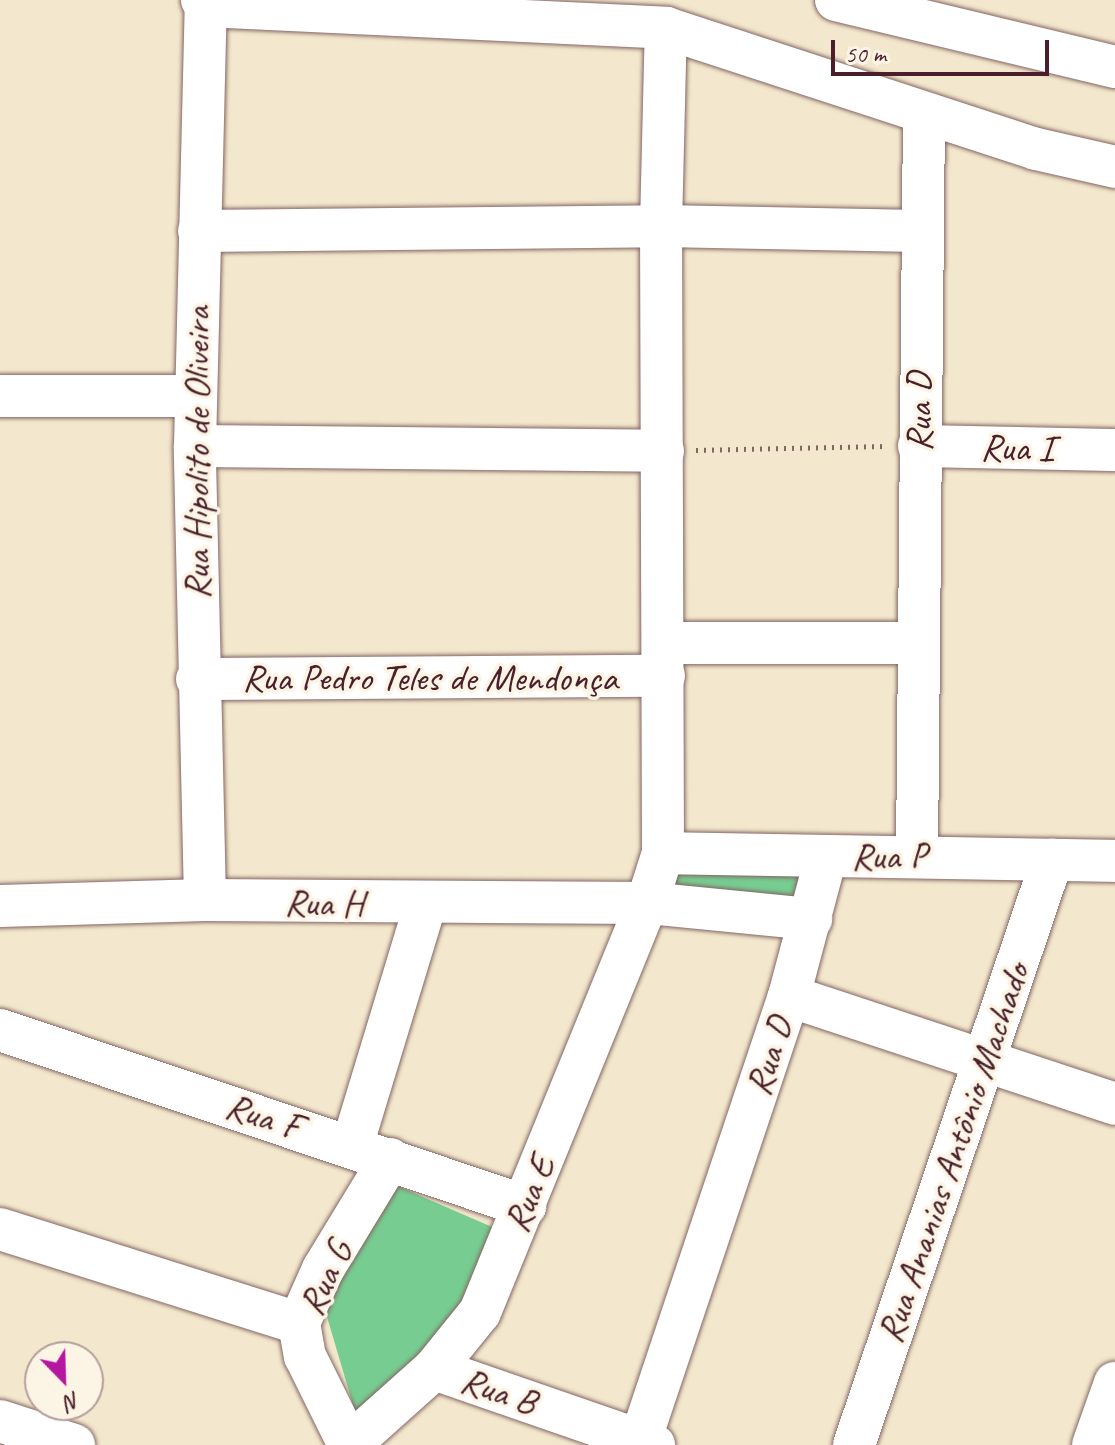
<!DOCTYPE html>
<html>
<head>
<meta charset="utf-8">
<style>
  body { margin:0 }
  #map { position:relative; width:1115px; height:1445px; overflow:hidden; background:#f3e8cd; font-family:Caveat,sans-serif }
  div>[style] { position:absolute }
  [style*='--x'] { left:calc(var(--x)*1px); top:calc(var(--y)*1px); width:calc(var(--w)*1px); rotate:calc(var(--a)*1deg) }
  .green>* { inset:0; background:#77cd91 }
  .path>* { height:5px; margin-top:-2.5px; transform-origin:0; background:repeating-linear-gradient(90deg,#856564 0 2px,transparent 0 8px) }
  .roads { filter:drop-shadow(0 0 2px #856564) drop-shadow(0 0 2px #856564) }
  .minor>* { height:42px; margin:-21px; padding:0 21px; transform-origin:21px; border-radius:21px; background:#fff }
  span { translate:-50% -50%; white-space:nowrap; text-align:center; line-height:1.15; -webkit-text-stroke:7px #fcf5e5; paint-order:stroke }
  .street-label { font-size:38px; color:#4a1f2b }
  .north { position:absolute; left:24px; top:1341px; width:80px; height:80px; box-sizing:border-box; background:#fcf5e5; border:2px solid #b59f9b; border-radius:50%; rotate:157deg; font-size:22px; font-weight:700; line-height:32px; text-align:center; color:#4a1f2b }
  .north::after { content:''; display:block; margin:auto; width:28px; height:36px; background:#b5179e; clip-path:polygon(50% 0,100% 100%,50% 72%,0 100%) }
  .scale { position:absolute; left:831px; top:40px; width:218px; height:36px; box-sizing:border-box; border:4px solid #4a1f2b; border-top:0; padding-left:10px; font-size:24px; line-height:28px; white-space:nowrap; color:#4a1f2b; -webkit-text-stroke:6px #fcf5e5; paint-order:stroke }
</style>
</head>
<body>
<div id="map">
  <div class="green">
    <div style="clip-path:polygon(668px 865px,812px 866px,800px 910px,660px 893px)"></div>
    <div style="clip-path:polygon(386px 1181px,499px 1230px,452px 1328px,356px 1415px,325px 1310px)"></div>
  </div>
  <div class="path">
    <div style="--x:696;--y:450;--w:190;--a:-1.2"></div>
  </div>
  <div class="roads">
    <div class="minor">
      <div style="--x:202;--y:0;--w:7;--a:56"></div>
      <div style="--x:206;--y:6;--w:461;--a:2.7"></div>
      <div style="--x:666;--y:28;--w:389;--a:18.1"></div>
      <div style="--x:1036;--y:149;--w:81;--a:12.8"></div>
      <div style="--x:836;--y:0;--w:287;--a:13.5"></div>
      <div style="--x:199;--y:231;--w:462;--a:-0.6"></div>
      <div style="--x:661;--y:226;--w:258;--a:1.1"></div>
      <div style="--x:0;--y:396;--w:196;--a:0"></div>
      <div style="--x:195;--y:446;--w:468;--a:0.6"></div>
      <div style="--x:919;--y:446;--w:196;--a:1.2"></div>
      <div style="--x:664;--y:643;--w:252;--a:0"></div>
      <div style="--x:197;--y:679;--w:467;--a:-0.4"></div>
      <div style="--x:663;--y:853;--w:452;--a:1"></div>
      <div style="--x:917;--y:855;--w:742;--a:-89.46"></div>
      <div style="--x:205;--y:900;--w:454;--a:-91.3"></div>
      <div style="--x:195;--y:446;--w:440;--a:-88.6"></div>
      <div style="--x:0;--y:906;--w:205;--a:-1.7"></div>
      <div style="--x:205;--y:900;--w:442;--a:0.4"></div>
      <div style="--x:647;--y:903;--w:52;--a:-72.3"></div>
      <div style="--x:663;--y:853;--w:627;--a:-90.18"></div>
      <div style="--x:661;--y:226;--w:198;--a:-88.6"></div>
      <div style="--x:789;--y:996;--w:343;--a:18.3"></div>
      <div style="--x:0;--y:1030;--w:554;--a:18.53"></div>
      <div style="--x:352;--y:1146;--w:252;--a:-73.1"></div>
      <div style="--x:390;--y:1159;--w:129;--a:121.3"></div>
      <div style="--x:323;--y:1269;--w:59;--a:114"></div>
      <div style="--x:299;--y:1323;--w:34;--a:80"></div>
      <div style="--x:305;--y:1356;--w:99;--a:63.7"></div>
      <div style="--x:349;--y:1445;--w:114;--a:-41.8"></div>
      <div style="--x:434;--y:1369;--w:73;--a:-51.1"></div>
      <div style="--x:480;--y:1312;--w:442;--a:-67.8"></div>
      <div style="--x:647;--y:903;--w:165;--a:5.6"></div>
      <div style="--x:0;--y:1229;--w:313;--a:17.5"></div>
      <div style="--x:434;--y:1369;--w:233;--a:19.1"></div>
      <div style="--x:0;--y:1421;--w:78;--a:18"></div>
      <div style="--x:640;--y:1441;--w:469;--a:-71.5"></div>
      <div style="--x:789;--y:996;--w:144;--a:-75.1"></div>
      <div style="--x:854;--y:1445;--w:618;--a:-71.3"></div>
      <div style="--x:1093;--y:1445;--w:66;--a:-70.5"></div>
    </div>
  </div>
  <div class="street-label">
    <span style="left:919px;top:412px;rotate:-90deg">Rua D</span>
    <span style="left:1017px;top:448px;rotate:1deg">Rua I</span>
    <span style="left:197px;top:453px;rotate:-90deg">Rua Hipolito de Oliveira</span>
    <span style="left:430px;top:678px">Rua Pedro Teles de Mendonça</span>
    <span style="left:889px;top:856px;rotate:-1deg">Rua P</span>
    <span style="left:324px;top:903px;rotate:1deg">Rua H</span>
    <span style="left:769px;top:1056px;rotate:-72deg">Rua D</span>
    <span style="left:263px;top:1116px;rotate:18deg">Rua F</span>
    <span style="left:953px;top:1153px;rotate:-71deg">Rua Ananias Antônio Machado</span>
    <span style="left:529px;top:1194px;rotate:-68deg">Rua E</span>
    <span style="left:325px;top:1278px;rotate:-65deg">Rua G</span>
    <span style="left:499px;top:1391px;rotate:19deg">Rua B</span>
  </div>
  <div class="north">N</div>
  <div class="scale">50 m</div>
</div>
</body>
</html>
